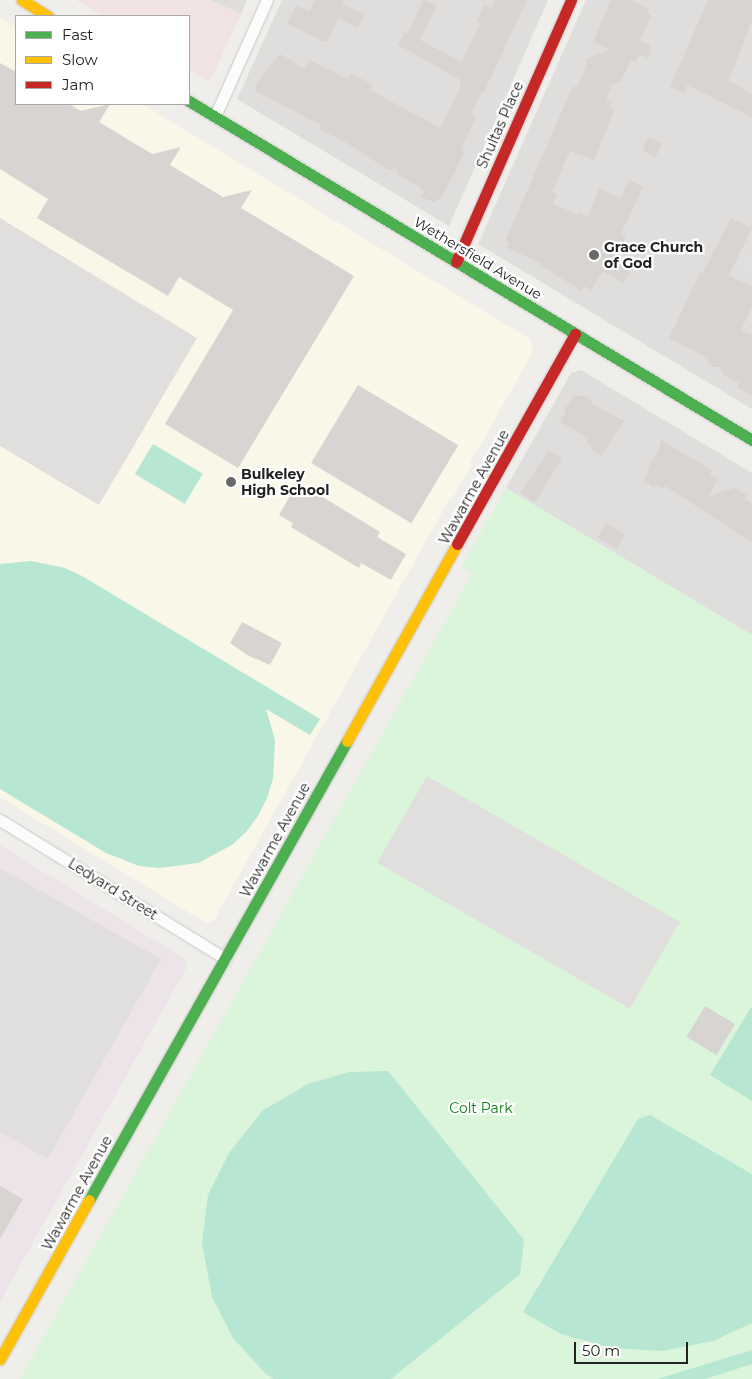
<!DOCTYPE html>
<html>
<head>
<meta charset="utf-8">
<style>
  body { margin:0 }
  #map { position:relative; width:752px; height:1379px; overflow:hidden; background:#f0eeeb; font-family:Montserrat,sans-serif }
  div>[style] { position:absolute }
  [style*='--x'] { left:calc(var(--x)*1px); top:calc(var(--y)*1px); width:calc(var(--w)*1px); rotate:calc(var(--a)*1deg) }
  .residential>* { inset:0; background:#dfdedc }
  .commercial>* { inset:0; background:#f1e3e1 }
  .industrial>* { inset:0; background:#ede4e9 }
  .education>* { inset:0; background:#f8f7e8 }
  .park>* { inset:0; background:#daf5da }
  .pitch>* { inset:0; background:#b7e6d2; transform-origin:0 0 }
  .parking>* { inset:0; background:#e0dfde; transform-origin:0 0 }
  .building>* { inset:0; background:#d7d4d2; transform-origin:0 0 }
  .roads { filter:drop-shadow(0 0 1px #c9c8c7) drop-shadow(0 0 1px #c9c8c7) }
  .street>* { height:11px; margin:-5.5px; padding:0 5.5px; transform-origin:5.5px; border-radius:5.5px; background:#fdfcfc }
  .fast>* { height:11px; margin:-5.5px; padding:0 5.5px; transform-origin:5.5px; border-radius:5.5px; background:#4caf50 }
  .slow>* { height:11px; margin:-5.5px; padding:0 5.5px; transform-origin:5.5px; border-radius:5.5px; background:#ffc107 }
  .jam>* { height:11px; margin:-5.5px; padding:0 5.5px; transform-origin:5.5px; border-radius:5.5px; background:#c62828 }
  .dots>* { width:14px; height:14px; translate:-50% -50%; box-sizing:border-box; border:2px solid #fff; border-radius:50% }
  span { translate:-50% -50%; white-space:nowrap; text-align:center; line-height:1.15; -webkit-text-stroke:4.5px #fff; paint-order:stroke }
  .street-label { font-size:14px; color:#222 }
  .poi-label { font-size:14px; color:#222; font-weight:700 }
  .left { translate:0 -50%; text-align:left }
  .park-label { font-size:14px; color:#0c8416 }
  .legend { position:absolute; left:15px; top:15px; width:175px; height:90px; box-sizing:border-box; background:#fff; border:1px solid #a7a7a7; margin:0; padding:6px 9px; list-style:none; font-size:15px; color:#222 }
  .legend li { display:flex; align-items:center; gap:10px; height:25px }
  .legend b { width:25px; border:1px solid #a7a7a7 }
  .scale { position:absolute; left:574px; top:1342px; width:114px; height:22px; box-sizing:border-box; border:2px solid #222; border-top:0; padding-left:6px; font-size:15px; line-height:18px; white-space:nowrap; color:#222; -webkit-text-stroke:4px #fff; paint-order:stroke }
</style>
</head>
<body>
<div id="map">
  <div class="residential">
    <div style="clip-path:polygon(210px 0,247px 0,241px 14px)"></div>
    <div style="clip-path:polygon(282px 0,548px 0,449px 226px,237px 99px)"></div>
    <div style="clip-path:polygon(586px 0,752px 0,752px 409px,478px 244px)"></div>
    <div style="clip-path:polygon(581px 370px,752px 473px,752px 635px,506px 488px,571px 373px)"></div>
  </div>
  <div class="commercial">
    <div style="clip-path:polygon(76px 0,210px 0,241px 14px,210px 82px,189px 69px,189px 16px,102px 16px)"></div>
  </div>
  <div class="industrial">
    <div style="clip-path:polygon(0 845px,185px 959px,187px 967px,0 1302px)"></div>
  </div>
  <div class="education">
    <div style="clip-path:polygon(0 18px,16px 28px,16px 104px,142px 104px,530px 339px,533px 352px,470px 463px,472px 464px,451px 501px,449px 500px,214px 920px,206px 923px,0 797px)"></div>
  </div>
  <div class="park">
    <div style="clip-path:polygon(506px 488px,752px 635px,752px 1379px,20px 1379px,472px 574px,462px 566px)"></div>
  </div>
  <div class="pitch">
    <div style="left:153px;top:444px;width:58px;height:35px;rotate:31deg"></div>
    <div style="clip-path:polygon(31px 561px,65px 568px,82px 576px,320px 719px,310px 735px,266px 709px,275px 740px,273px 779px,267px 798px,258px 816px,246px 832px,232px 845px,198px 863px,159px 868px,139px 866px,106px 853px,0 789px,0 564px)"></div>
    <div style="clip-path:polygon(752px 1006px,752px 1101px,710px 1075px)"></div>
    <div style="clip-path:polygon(388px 1071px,524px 1240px,520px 1274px,391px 1379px,274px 1379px,265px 1373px,233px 1338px,212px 1297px,202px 1243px,208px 1195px,229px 1153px,262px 1111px,308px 1084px,349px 1072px)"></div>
    <div style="clip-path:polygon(650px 1115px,752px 1174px,752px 1323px,713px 1341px,662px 1351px,612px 1348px,561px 1334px,523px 1312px,638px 1119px)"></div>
    <div style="clip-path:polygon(752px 1350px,752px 1364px,705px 1379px,658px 1379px)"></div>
  </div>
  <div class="parking">
    <div style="clip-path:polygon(0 218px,197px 338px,99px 505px,0 446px)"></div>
    <div style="clip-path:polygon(752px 240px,752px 283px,735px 274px)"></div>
    <div style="left:427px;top:776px;width:292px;height:100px;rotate:30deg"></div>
    <div style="clip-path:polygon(0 868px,161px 959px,48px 1159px,0 1132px)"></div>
  </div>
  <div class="building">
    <div style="clip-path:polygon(315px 0,344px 0,342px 4px,365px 14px,358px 28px,338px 18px,327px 42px,323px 41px,287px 24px,296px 6px,310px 11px)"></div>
    <div style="clip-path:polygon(423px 0,437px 5px,420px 40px,462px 62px,480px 23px,477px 21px,484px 5px,491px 8px,495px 0,527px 0,484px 92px,482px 91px,471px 114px,476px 116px,461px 150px,464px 152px,456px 170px,441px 198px,433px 202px,421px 197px,424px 191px,419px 186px,398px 175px,396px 168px,389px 170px,385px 168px,347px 143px,319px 129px,321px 125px,257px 92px,255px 85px,280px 54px,305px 69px,309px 60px,346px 78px,348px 79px,351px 73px,373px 85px,370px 90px,440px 128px,460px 89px,460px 80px,398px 45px,405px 32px,408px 34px)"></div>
    <div style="clip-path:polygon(611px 0,630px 0,649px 9px,647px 13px,651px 15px,640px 40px,650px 46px,651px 51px,648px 58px,639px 54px,635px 62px,631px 60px,621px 81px,612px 85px,606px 100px,612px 103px,610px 107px,614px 108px,612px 116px,594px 160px,570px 151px,552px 192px,557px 194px,553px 203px,577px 215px,578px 212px,588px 217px,599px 189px,621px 198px,629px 180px,643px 187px,621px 234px,626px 237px,612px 261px,630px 272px,623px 283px,603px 271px,591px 290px,584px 286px,582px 291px,540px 265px,541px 263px,507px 248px,509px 243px,505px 241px,573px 86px,577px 88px,586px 68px,587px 59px,610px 49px,593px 42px)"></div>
    <div style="clip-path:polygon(708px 0,752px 0,752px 20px,729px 80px,752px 95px,752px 117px,687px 85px,684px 93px,670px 87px)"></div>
    <div style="clip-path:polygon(0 63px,16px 72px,16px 104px,69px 104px,81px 111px,110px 104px,99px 122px,152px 154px,181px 147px,170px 165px,223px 197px,252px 190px,241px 208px,354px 276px,238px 468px,165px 424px,233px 310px,179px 277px,168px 296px,37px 218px,48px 199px,0 169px)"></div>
    <div style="left:649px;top:137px;width:15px;height:15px;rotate:28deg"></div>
    <div style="clip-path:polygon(731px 218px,752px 228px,729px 275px,752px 287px,752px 307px,741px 330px,752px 335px,752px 396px,737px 387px,739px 383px,723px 374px,720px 367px,712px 367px,707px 361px,708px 358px,669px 338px,700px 273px,702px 274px)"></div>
    <div style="left:358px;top:385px;width:117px;height:91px;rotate:31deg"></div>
    <div style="clip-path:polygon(572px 395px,586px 396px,593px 401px,591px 403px,624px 421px,601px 456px,590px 449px,592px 446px,586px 441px,588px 438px,560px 422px,565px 413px,565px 408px,572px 401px)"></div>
    <div style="clip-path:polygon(661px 440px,712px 470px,710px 474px,718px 479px,708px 496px,735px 488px,747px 495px,744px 499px,752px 504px,752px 542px,665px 486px,663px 488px,656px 485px,654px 488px,644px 481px,649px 469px,648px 468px,659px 450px)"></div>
    <div style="clip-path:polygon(549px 451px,562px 458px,535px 502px,520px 493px)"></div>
    <div style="clip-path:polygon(298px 482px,380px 532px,377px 537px,406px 554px,391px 580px,361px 563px,359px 568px,291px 527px,293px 523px,279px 515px)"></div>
    <div style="left:606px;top:523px;width:22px;height:17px;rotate:30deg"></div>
    <div style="clip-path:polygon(242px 622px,282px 643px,270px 665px,247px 655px,230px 643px)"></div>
    <div style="left:705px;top:1006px;width:35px;height:36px;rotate:31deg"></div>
    <div style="clip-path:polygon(0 1186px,23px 1199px,0 1239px)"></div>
  </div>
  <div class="roads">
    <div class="street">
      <div style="--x:215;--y:116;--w:127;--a:-65.9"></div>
      <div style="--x:0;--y:820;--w:265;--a:31.6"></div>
    </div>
    <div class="fast">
      <div style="--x:189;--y:101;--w:657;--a:31.05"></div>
      <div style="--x:89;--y:1200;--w:527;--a:-60.66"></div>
    </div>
    <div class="slow">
      <div style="--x:22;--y:0;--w:31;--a:32"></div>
      <div style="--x:347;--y:741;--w:226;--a:-60.8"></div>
      <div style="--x:0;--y:1359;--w:182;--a:-60.8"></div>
    </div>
    <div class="jam">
      <div style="--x:456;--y:262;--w:286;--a:-66.3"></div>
      <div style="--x:457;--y:544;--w:241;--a:-60.7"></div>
    </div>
  </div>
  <div class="dots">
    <div style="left:594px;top:255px;background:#6a6968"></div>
    <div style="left:231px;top:482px;background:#6a6968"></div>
  </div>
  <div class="street-label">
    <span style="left:500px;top:125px;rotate:-66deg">Shultas Place</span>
    <span style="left:478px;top:258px;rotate:31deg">Wethersfield Avenue</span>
    <span style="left:474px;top:487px;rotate:-61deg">Wawarme Avenue</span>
    <span style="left:275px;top:840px;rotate:-61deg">Wawarme Avenue</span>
    <span style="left:113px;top:889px;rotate:32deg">Ledyard Street</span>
    <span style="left:77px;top:1193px;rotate:-61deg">Wawarme Avenue</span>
  </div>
  <div class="poi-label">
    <span class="left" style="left:604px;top:255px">Grace Church<br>of God</span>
    <span class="left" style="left:241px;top:482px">Bulkeley<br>High School</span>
  </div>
  <div class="park-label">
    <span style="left:481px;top:1108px">Colt Park</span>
  </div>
  <ul class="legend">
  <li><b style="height:6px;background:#4caf50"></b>Fast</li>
  <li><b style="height:6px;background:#ffc107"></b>Slow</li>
  <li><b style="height:6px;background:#c62828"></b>Jam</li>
  </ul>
  <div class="scale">50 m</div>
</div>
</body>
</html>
